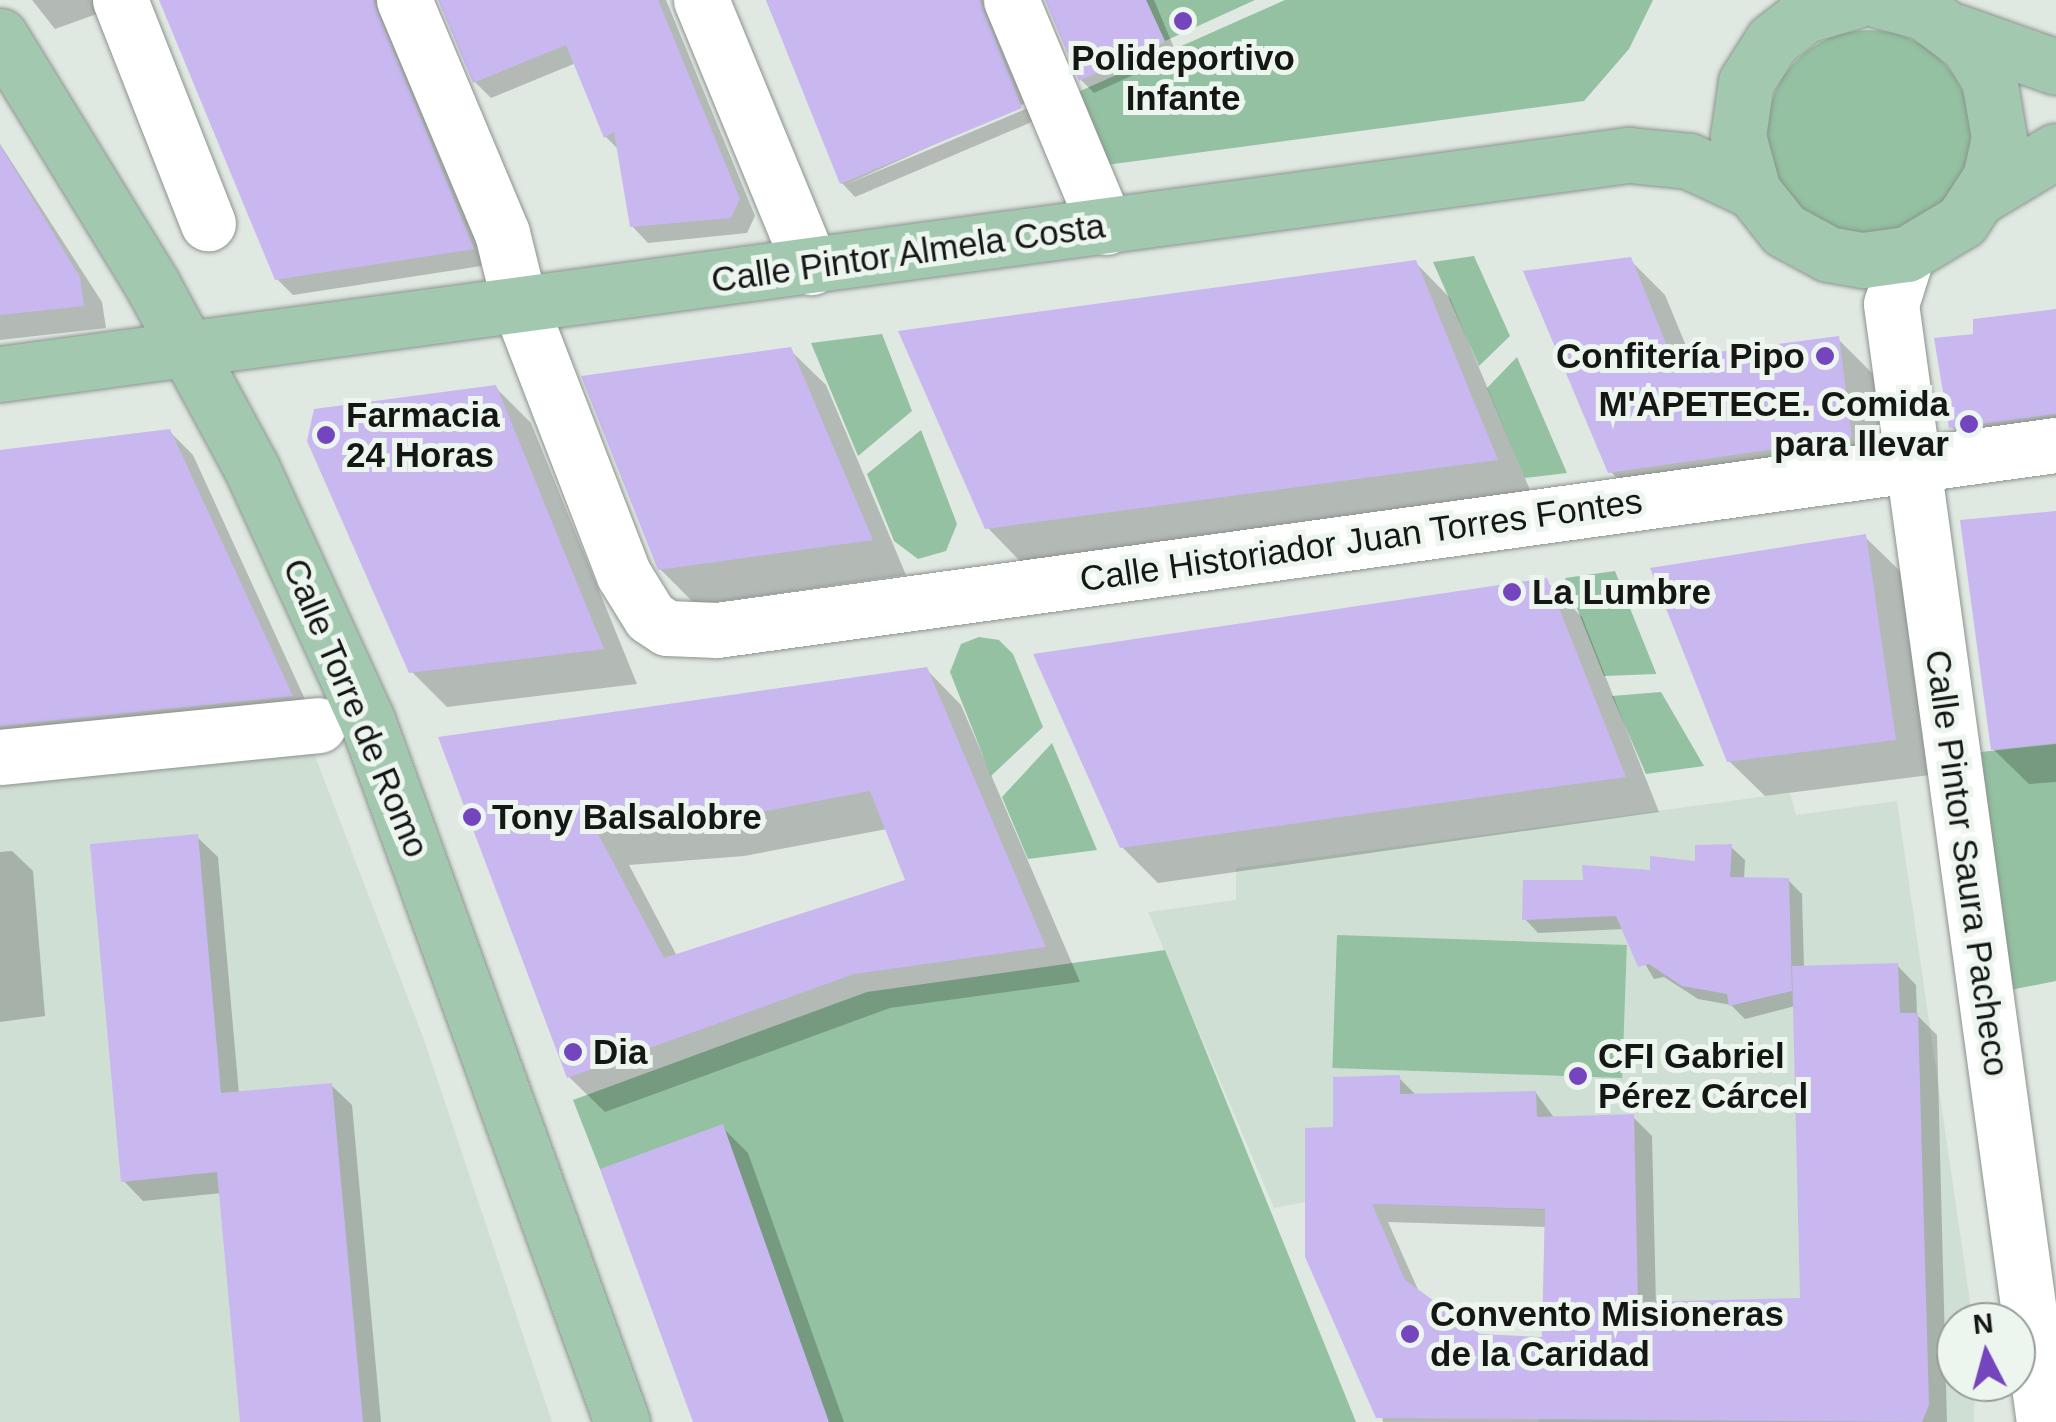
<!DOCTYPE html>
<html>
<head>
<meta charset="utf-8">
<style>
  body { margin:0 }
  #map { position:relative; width:2056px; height:1422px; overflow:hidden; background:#e0e8e2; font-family:Helvetica,sans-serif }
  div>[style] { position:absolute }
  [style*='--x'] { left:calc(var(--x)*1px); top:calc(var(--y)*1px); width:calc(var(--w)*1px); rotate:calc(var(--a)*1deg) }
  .built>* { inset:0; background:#d0dfd4 }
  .green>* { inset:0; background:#93c1a1; transform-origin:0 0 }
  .round { border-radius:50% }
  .shadow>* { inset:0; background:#0003 }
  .building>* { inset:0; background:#c8b8ef }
  .roads { filter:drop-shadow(0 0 2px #8c938e) drop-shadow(0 0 2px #8c938e) }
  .minor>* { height:55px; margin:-27.5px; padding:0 27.5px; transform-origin:27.5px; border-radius:27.5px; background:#fff }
  .major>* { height:55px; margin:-27.5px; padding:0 27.5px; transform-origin:27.5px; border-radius:27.5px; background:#a2c8af }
  .dots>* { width:28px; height:28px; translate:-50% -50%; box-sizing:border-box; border:5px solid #edf5ef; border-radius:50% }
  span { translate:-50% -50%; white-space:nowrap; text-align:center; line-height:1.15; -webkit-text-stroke:10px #edf5ef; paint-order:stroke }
  .poi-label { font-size:35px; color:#151715; font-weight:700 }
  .right { translate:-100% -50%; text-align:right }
  .left { translate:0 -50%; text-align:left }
  .street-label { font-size:35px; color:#151715 }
  .north { position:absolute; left:1936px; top:1302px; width:100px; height:100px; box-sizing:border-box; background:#edf5ef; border:2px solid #979c98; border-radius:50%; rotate:354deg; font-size:28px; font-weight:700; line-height:40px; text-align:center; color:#151715 }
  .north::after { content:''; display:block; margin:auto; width:35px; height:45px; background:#7545bd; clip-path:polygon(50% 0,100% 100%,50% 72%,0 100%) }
</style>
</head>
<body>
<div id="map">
  <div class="built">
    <div style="clip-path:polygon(304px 727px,426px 1045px,552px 1422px,0 1422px,0 757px)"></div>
    <div style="clip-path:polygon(1790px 793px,1796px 815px,1897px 801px,1973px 1322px,1956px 1322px,1956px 1382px,1975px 1382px,1974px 1422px,1539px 1422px,1545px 1210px,1306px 1202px,1274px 1208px,1148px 912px,1236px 900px,1236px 868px)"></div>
  </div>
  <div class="green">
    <div style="clip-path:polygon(1146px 0,1255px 0,1165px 41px)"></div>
    <div style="clip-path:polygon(1285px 0,1653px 0,1629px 49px,1584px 101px,1106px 165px,1069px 96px)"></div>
    <div class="round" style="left:1767px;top:30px;width:204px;height:204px"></div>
    <div style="clip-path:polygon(1474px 256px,1510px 336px,1479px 366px,1433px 262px)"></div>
    <div style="clip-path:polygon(882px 334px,912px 411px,858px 456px,811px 343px)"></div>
    <div style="clip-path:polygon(1517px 357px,1567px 473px,1525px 478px,1487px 388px)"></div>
    <div style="clip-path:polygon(921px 430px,957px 524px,946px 551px,918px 559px,894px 541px,867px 474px)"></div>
    <div style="clip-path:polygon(1615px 571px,1656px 673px,1656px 674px,1604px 676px,1565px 578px)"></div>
    <div style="clip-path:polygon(979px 637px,999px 640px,1013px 654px,1043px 727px,991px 776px,950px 672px,961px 644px)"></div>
    <div style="clip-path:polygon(1661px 692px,1704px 766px,1646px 774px,1612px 696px)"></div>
    <div style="clip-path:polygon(1052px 743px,1097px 850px,1028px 859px,1002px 797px)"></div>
    <div style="clip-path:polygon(2056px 744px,2056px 981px,1985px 995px,1953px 755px)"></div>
    <div style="left:1337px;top:935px;width:290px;height:133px;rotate:2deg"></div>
    <div style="clip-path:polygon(1165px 950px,1356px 1422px,829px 1422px,600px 1169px,573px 1100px,867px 992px)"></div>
  </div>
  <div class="shadow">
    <div style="clip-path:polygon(32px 0,114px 0,105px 11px,55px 29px)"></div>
    <div style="clip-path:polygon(161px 0,394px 0,488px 265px,293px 295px,277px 279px)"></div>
    <div style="clip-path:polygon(440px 0,666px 0,755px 216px,747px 233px,648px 243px,632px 226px,619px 150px,606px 137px,576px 63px,491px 98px,475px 82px)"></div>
    <div style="clip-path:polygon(766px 0,998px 0,1026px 103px,845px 185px,1028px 108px,1034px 121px,855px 197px,842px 183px)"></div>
    <div style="clip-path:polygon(1047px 0,1154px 0,1177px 55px,1094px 93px,1081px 80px)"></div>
    <div style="clip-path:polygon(0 144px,102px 302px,106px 328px,0 340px)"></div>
    <div style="clip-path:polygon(1630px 260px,1665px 295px,1691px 358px,1838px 339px,1873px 374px,1886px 473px,1646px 507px,1610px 471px)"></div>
    <div style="clip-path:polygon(1415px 262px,1450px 298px,1532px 495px,1022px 563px,987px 527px)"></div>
    <div style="clip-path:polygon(2056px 312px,2056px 462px,1995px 470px,1952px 427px,1976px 336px)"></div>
    <div style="clip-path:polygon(790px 350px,826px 385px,906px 575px,696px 605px,660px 569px)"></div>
    <div style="clip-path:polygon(495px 387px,531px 423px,637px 684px,447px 707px,411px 671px)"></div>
    <div style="clip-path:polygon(170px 432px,193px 455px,314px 719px,0 761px,0 452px)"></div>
    <div style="clip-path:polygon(2056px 514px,2056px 782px,2029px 784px,1993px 749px)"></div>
    <div style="clip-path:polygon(1865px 537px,1901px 572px,1930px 775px,1765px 796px,1729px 761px)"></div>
    <div style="clip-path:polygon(1546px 581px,1582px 617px,1659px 812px,1158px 883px,1122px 847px)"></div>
    <div style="clip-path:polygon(evenodd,926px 669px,961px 705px,1080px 982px,890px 1008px,605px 1112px,569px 1077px,441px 739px,926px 669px,887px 829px,908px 882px,677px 956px,629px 865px,744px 856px,887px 829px)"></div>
    <div style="clip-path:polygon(197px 837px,218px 857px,239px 1094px,331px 1085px,352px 1105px,381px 1422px,242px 1422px,222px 1193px,143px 1201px,123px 1180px)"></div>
    <div style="clip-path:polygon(evenodd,1731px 847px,1745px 860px,1744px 880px,1788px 880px,1802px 894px,1804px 968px,1897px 965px,1916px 985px,1917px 1015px,1937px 1035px,1947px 1422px,1383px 1422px,1336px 1130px,1399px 1078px,1417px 1096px,1536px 1093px,1555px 1119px,1633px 1117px,1652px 1136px,1656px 1304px,1803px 1300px,1795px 1006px,1745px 1019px,1731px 1005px,1698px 999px,1664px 977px,1654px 979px,1624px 929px,1538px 933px,1525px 919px,1585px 882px,1697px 864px,1731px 847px,1388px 1222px,1547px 1227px,1544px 1339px,1480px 1337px,1420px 1294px,1388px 1222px)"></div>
    <div style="clip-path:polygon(12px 851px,33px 871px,45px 1016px,0 1022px,0 852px)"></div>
    <div style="clip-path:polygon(722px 1127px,748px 1153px,844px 1422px,696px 1422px)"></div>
  </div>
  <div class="building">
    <div style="clip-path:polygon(159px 0,373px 0,474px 249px,275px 280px)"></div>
    <div style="clip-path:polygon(438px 0,658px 0,740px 199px,731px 218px,630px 227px,614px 132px,604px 138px,566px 45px,473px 83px)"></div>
    <div style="clip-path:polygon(766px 0,980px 0,1022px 108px,840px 184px)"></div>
    <div style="clip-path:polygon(1045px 0,1146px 0,1165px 42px,1079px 81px)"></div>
    <div style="clip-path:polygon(0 145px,80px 277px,84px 306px,0 315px)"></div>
    <div style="clip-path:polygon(1631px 257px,1672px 358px,1839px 336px,1852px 438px,1608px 473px,1523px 271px)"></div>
    <div style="clip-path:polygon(1416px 260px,1498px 460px,985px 529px,898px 331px)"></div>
    <div style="clip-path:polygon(2056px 309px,2056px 414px,1949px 428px,1934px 338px,1973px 334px,1973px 319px)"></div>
    <div style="clip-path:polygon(791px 347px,873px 540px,658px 570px,581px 376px)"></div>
    <div style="clip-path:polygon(496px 385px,604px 649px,409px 673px,307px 441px,314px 409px)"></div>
    <div style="clip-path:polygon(170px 429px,293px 696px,0 726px,0 450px)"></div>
    <div style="clip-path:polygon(2056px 511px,2056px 743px,1991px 750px,1960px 520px)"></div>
    <div style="clip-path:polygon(1866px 534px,1896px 740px,1727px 762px,1650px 568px)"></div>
    <div style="clip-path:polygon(1547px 578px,1626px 777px,1120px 848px,1033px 654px)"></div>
    <div style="clip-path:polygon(evenodd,927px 667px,1046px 947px,854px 974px,567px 1078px,438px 737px,927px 667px,870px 791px,905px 880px,664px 958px,596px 830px,708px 822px,870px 791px)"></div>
    <div style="clip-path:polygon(198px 834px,221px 1093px,332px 1083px,363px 1422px,240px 1422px,217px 1172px,121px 1182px,90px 844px)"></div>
    <div style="clip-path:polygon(1732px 844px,1730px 877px,1789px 878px,1792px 991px,1729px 1006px,1727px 994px,1682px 986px,1649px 964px,1638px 967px,1616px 916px,1522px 920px,1523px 880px,1583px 880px,1582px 865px,1650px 870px,1650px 856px,1695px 861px,1695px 845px)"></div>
    <div style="clip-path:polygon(evenodd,1898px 963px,1900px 1013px,1918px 1013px,1929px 1405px,1922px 1422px,1376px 1418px,1305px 1257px,1305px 1128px,1333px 1127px,1333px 1077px,1400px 1075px,1400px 1094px,1536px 1091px,1537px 1117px,1634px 1114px,1638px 1302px,1800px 1298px,1792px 966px,1898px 963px,1372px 1204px,1545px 1209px,1542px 1337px,1480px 1334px,1405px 1280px,1372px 1204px)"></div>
    <div style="clip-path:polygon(723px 1124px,829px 1422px,693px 1422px,600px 1169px)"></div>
  </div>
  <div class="roads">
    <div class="minor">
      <div style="--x:120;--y:0;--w:240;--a:68.5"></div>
      <div style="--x:404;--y:0;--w:253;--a:67.2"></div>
      <div style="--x:502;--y:233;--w:75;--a:76.1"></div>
      <div style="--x:520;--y:306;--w:288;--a:68.9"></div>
      <div style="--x:624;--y:575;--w:49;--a:58.2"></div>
      <div style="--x:650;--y:617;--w:20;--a:33"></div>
      <div style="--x:667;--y:628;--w:50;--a:2.3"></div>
      <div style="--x:717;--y:630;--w:1352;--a:-7.87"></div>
      <div style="--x:701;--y:0;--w:289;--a:67.6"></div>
      <div style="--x:1011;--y:0;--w:246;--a:67.3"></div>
      <div style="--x:1907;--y:254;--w:52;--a:107.7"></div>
      <div style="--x:1891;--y:304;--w:1128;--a:82.21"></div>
      <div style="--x:0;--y:757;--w:320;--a:-5.7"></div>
    </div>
    <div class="major">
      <div style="--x:1857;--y:0;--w:54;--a:163.9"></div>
      <div style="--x:1805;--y:15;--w:42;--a:141.8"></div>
      <div style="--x:1772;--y:41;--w:49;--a:122.4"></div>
      <div style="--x:1746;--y:82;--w:55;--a:98.4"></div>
      <div style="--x:1738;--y:136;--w:57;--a:74.7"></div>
      <div style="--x:1753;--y:191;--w:50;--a:51.5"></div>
      <div style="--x:1784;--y:230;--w:50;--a:28.6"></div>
      <div style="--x:1828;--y:254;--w:36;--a:10"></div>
      <div style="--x:1863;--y:260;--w:44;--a:-7.8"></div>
      <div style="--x:1907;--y:254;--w:64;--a:-31"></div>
      <div style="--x:1962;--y:221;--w:51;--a:-56.9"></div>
      <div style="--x:1990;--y:178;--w:41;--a:-77.3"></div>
      <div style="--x:1999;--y:138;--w:60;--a:-99.6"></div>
      <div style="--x:1989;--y:79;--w:40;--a:-122"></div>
      <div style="--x:1968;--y:45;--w:55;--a:-143.1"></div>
      <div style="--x:1924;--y:12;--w:48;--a:-165.4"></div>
      <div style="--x:1954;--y:31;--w:108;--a:19.4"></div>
      <div style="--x:0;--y:36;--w:293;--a:58.5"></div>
      <div style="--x:153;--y:286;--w:206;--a:61.6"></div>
      <div style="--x:251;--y:467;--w:278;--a:65.4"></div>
      <div style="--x:367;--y:720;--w:747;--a:70.04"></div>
      <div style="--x:1981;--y:196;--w:87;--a:-31"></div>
      <div style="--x:0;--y:374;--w:1644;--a:-7.66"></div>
      <div style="--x:1629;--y:155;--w:60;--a:5.7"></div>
      <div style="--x:1689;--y:161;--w:71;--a:25.1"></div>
    </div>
  </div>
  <div class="dots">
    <div style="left:1183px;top:21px;background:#7545bd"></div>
    <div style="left:1825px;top:356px;background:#7545bd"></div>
    <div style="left:1969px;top:424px;background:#7545bd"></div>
    <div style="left:326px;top:435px;background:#7545bd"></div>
    <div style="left:1512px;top:592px;background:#7545bd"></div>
    <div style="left:472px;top:817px;background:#7545bd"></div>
    <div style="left:573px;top:1052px;background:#7545bd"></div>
    <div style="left:1578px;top:1076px;background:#7545bd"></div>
    <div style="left:1410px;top:1334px;background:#7545bd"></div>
  </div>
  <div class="poi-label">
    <span style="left:1183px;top:78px">Polideportivo<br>Infante</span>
    <span class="right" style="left:1805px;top:356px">Confitería Pipo</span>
    <span class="right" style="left:1949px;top:424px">M'APETECE. Comida<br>para llevar</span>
    <span class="left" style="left:346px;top:435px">Farmacia<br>24 Horas</span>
    <span class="left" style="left:1532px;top:592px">La Lumbre</span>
    <span class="left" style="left:492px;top:817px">Tony Balsalobre</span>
    <span class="left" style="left:593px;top:1052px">Dia</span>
    <span class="left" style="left:1598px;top:1076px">CFI Gabriel<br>Pérez Cárcel</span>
    <span class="left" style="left:1430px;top:1334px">Convento Misioneras<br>de la Caridad</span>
  </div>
  <div class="street-label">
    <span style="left:908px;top:253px;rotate:-8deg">Calle Pintor Almela Costa</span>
    <span style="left:1361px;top:540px;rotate:-8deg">Calle Historiador Juan Torres Fontes</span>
    <span style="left:356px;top:708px;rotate:67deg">Calle Torre de Romo</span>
    <span style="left:1967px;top:863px;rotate:82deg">Calle Pintor Saura Pacheco</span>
  </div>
  <div class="north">N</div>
</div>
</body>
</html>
